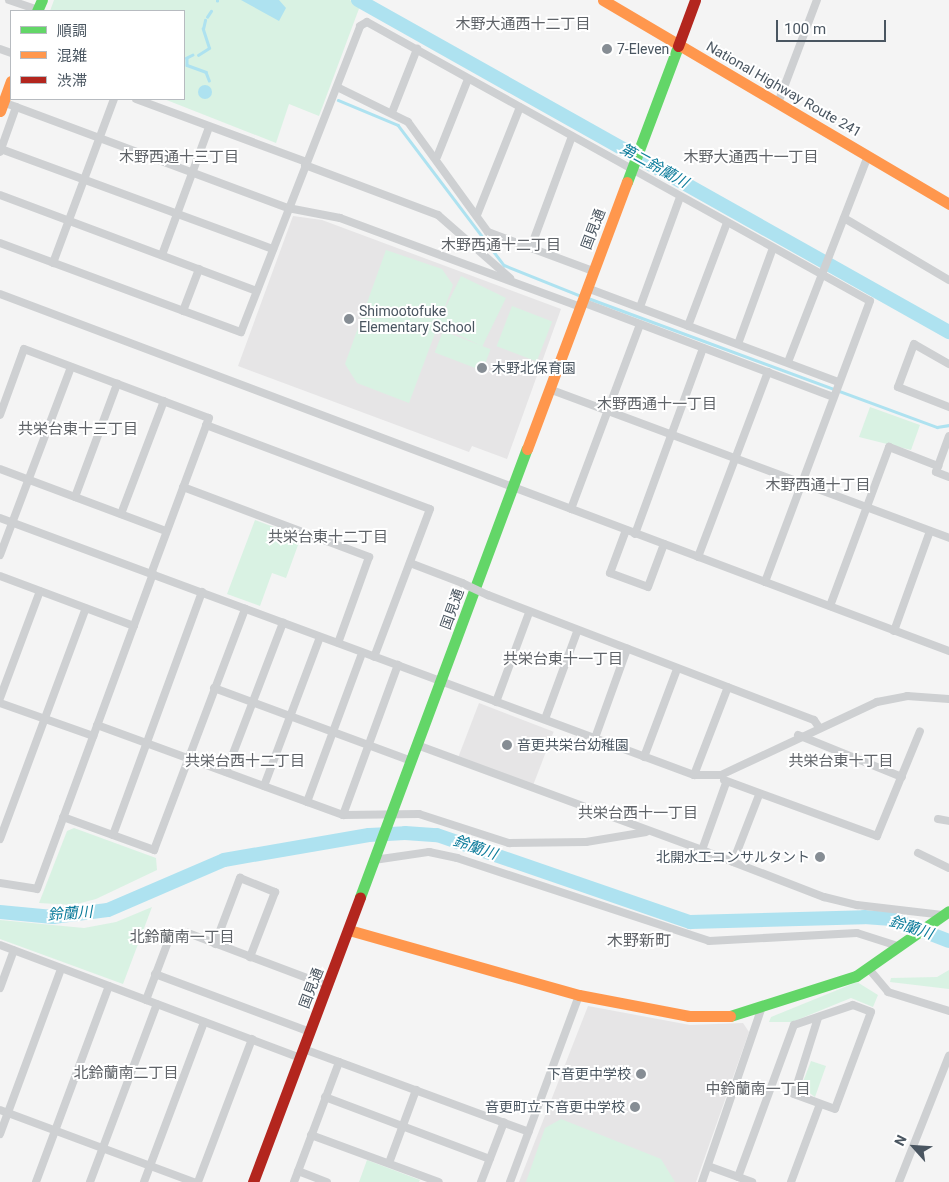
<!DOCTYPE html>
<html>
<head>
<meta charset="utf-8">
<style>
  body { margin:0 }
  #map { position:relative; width:949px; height:1182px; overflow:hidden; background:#f4f4f4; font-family:Roboto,"Noto Sans JP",sans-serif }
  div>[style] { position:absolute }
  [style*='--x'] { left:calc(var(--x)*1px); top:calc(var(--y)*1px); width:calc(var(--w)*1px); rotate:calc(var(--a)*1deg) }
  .education>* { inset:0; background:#e6e5e6; transform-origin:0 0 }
  .green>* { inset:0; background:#d9f2e3; transform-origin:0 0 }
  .water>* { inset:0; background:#aee2f0 }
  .round { border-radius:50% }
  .stream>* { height:2.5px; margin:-1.25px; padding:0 1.25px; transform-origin:1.25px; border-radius:1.25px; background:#aee2f0 }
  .river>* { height:14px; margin:-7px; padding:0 7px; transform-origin:7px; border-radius:7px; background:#aee2f0 }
  .street>* { height:8px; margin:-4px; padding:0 4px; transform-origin:4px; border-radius:4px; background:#ced0d2 }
  .fast>* { height:11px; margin:-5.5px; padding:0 5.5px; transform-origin:5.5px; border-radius:5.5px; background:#63d668 }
  .slow>* { height:11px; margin:-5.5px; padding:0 5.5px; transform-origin:5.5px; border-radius:5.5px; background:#ff974d }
  .jam>* { height:11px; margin:-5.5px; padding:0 5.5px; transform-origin:5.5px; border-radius:5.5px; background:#b3261e }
  .street-bridge>* { height:8px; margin:-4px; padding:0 4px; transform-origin:4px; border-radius:4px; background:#ced0d2 }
  .dots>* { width:14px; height:14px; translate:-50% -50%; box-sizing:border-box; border:2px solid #fff; border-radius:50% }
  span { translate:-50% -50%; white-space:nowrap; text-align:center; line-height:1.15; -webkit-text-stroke:4px #fff; paint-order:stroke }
  .poi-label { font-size:14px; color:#4a5661 }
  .left { translate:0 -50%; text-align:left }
  .right { translate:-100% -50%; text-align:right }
  .street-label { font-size:14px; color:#4a5661 }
  .neighbourhood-label { font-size:15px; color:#5f6368 }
  .water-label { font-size:15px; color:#0c7c9b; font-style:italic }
  .quarter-label { font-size:16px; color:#5f6368 }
  .legend { position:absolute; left:10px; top:10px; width:175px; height:90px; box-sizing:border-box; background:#fff; border:1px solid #b7bbc0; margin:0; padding:6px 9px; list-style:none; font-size:15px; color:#4a5661 }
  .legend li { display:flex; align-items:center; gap:10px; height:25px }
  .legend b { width:25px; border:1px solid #b7bbc0 }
  .north { position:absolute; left:889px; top:1122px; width:50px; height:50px; -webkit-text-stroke:4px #fff; paint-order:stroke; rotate:296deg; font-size:14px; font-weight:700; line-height:20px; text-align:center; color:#4a5661 }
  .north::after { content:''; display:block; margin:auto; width:18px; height:22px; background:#4a5661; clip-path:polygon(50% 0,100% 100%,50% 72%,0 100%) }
  .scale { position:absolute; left:776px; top:20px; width:110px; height:22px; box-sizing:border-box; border:2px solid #4a5661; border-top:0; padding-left:6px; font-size:15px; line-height:18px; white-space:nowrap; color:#4a5661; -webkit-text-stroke:4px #fff; paint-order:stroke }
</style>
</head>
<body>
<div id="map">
  <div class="education">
    <div style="clip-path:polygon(293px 216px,322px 220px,561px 309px,507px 459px,472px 446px,469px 452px,238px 366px)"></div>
    <div style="left:479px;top:703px;width:80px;height:58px;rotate:21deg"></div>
    <div style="clip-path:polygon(588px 1006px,690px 1025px,743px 1023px,749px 1032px,696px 1182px,519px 1182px)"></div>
  </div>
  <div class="green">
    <div style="clip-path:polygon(54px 0,350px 0,360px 6px,319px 116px,289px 104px,276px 143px,164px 99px,184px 99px,184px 11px,50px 11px)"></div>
    <div style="clip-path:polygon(386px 250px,442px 269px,453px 285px,409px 403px,357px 383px,345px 364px)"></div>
    <div style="left:461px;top:276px;width:50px;height:54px;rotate:26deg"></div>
    <div style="left:512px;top:306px;width:43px;height:43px;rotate:21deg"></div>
    <div style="left:443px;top:331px;width:51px;height:23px;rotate:21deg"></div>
    <div style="clip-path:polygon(870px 407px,920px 425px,911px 450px,859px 437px)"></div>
    <div style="clip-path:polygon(255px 520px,301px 537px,286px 578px,272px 573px,260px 606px,227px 594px)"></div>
    <div style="clip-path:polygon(74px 828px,156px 858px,157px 870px,96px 899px,73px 905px,39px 903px,67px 831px)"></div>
    <div style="clip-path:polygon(152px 907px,123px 984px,0 939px,0 920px,84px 928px,116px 922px)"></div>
    <div style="clip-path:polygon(949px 970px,949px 989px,890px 982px,891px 978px,937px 977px)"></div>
    <div style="clip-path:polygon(857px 982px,878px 995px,873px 1007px,851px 998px,792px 1022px,769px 1022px,771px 1017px)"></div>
    <div style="clip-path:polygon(811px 1061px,826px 1066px,815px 1097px,801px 1087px)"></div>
    <div style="clip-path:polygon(561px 1119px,661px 1159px,675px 1182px,526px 1182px,545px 1128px)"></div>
    <div style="clip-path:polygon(367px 1160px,420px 1180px,419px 1182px,359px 1182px)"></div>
  </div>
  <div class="water">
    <div style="clip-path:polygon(241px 0,279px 0,286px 8px,279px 21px)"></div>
    <div class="round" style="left:198px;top:85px;width:14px;height:14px"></div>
  </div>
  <div class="stream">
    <div style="--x:217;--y:1;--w:1;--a:-90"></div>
    <div style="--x:207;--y:17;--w:7;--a:-56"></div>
    <div style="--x:193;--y:55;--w:7;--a:153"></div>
    <div style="--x:187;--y:58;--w:7;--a:90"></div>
    <div style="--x:187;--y:65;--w:20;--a:20"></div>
    <div style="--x:206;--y:72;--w:9;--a:69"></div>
    <div style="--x:198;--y:55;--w:13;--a:-32"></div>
    <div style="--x:209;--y:48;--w:20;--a:-108"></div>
    <div style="--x:203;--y:29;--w:9;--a:-77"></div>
    <div style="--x:338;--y:100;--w:65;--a:22.6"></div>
    <div style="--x:398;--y:125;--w:176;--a:52.9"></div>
    <div style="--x:504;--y:265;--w:83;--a:21.9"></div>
    <div style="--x:588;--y:298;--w:372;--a:20.3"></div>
    <div style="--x:937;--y:427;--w:12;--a:-9"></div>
  </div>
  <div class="river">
    <div style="--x:358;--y:0;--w:678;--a:29.33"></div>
    <div style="--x:0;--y:912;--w:53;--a:5.4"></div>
    <div style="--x:53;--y:917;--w:55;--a:-7.3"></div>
    <div style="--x:108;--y:910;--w:126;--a:-23.3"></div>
    <div style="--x:224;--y:860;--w:147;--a:-9.8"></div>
    <div style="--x:369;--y:835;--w:36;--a:-3"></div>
    <div style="--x:405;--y:833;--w:32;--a:4"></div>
    <div style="--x:437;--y:835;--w:268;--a:19"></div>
    <div style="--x:690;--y:922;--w:174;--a:-1.6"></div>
    <div style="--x:864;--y:917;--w:28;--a:4"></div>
    <div style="--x:892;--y:919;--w:61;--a:21.1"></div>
  </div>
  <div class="street">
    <div style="--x:9;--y:0;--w:31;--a:19"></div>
    <div style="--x:0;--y:49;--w:12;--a:20"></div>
    <div style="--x:337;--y:87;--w:79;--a:26.2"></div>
    <div style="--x:408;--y:122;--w:136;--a:54"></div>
    <div style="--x:488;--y:232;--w:112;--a:20.4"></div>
    <div style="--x:136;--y:99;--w:181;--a:20.3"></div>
    <div style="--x:0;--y:101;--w:307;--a:20.4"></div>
    <div style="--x:288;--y:208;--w:53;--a:10.9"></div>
    <div style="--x:340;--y:218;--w:256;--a:20.3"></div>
    <div style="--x:778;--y:103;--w:110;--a:-69.3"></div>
    <div style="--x:393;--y:110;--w:66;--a:-68.5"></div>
    <div style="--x:1;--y:149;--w:290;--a:20.2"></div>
    <div style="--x:0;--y:152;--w:48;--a:-70.4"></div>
    <div style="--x:437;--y:157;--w:84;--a:-68.3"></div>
    <div style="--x:305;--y:165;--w:142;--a:20.6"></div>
    <div style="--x:438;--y:215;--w:96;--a:41.2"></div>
    <div style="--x:0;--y:195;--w:274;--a:20.5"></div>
    <div style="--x:477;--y:215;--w:116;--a:-68.3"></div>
    <div style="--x:844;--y:218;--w:122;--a:30.6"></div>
    <div style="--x:0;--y:243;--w:257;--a:20.3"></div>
    <div style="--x:241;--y:332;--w:328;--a:-68.7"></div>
    <div style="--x:360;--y:26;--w:8;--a:-30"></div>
    <div style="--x:367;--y:22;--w:575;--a:29.02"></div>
    <div style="--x:870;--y:301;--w:300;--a:110.5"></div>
    <div style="--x:531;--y:247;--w:118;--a:-69.7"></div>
    <div style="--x:162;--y:255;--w:136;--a:-69.8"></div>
    <div style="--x:53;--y:263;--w:175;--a:-69.6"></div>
    <div style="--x:587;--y:288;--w:269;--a:20.5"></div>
    <div style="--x:0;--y:294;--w:1014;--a:20.62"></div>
    <div style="--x:582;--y:302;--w:268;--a:20.7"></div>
    <div style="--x:640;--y:307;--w:117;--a:-70"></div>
    <div style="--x:183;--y:311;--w:45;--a:-69.1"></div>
    <div style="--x:688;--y:326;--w:110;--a:-69.3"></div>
    <div style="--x:738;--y:344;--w:102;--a:-70"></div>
    <div style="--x:788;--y:362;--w:221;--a:-68.8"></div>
    <div style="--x:949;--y:364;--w:40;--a:-150.3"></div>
    <div style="--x:914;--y:344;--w:46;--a:110.4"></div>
    <div style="--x:898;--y:387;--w:55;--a:21.4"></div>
    <div style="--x:549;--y:389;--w:427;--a:20.4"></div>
    <div style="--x:0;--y:415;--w:70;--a:-70"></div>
    <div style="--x:24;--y:349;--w:197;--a:20.5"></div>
    <div style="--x:209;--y:418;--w:166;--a:110.4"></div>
    <div style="--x:206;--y:425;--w:239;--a:20.6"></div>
    <div style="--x:430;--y:509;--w:158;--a:110.7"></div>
    <div style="--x:949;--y:436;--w:38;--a:110"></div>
    <div style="--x:936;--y:472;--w:14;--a:21"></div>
    <div style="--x:0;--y:469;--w:177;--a:20.5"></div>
    <div style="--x:183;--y:487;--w:199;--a:20.6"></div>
    <div style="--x:369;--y:557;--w:91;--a:109.8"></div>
    <div style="--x:75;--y:497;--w:121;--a:-69.6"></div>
    <div style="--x:571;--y:509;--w:197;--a:-69.5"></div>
    <div style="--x:121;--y:514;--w:121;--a:-69.2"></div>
    <div style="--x:0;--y:518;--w:740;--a:20.32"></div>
    <div style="--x:694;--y:775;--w:27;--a:0"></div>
    <div style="--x:721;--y:775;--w:172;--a:-25.1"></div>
    <div style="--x:877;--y:702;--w:31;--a:-11"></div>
    <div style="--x:907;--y:696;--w:42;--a:4.1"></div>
    <div style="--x:626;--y:530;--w:46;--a:110.4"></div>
    <div style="--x:610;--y:573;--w:40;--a:20.2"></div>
    <div style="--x:648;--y:587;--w:46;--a:-69.6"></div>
    <div style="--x:635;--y:534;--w:198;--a:-69.9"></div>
    <div style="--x:0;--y:555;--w:201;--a:-69.3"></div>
    <div style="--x:698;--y:557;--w:198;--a:-69.3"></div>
    <div style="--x:410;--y:563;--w:56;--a:21"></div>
    <div style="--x:0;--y:576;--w:143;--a:20.5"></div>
    <div style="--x:488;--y:595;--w:349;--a:21"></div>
    <div style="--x:814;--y:720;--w:7;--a:56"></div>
    <div style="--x:830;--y:606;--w:170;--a:-69.6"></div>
    <div style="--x:889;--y:447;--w:53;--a:21.2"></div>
    <div style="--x:894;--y:631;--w:106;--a:-70.2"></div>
    <div style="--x:214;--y:688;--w:210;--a:20.3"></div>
    <div style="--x:0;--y:698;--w:114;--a:-69.5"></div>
    <div style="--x:496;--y:702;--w:95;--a:-69.7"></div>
    <div style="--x:0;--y:703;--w:99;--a:19.5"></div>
    <div style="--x:545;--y:719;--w:93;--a:-69.8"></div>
    <div style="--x:97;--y:725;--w:262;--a:20.1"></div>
    <div style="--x:343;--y:815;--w:76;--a:-0.8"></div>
    <div style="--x:419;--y:814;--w:95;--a:17.9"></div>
    <div style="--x:509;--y:843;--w:77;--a:-0.7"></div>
    <div style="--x:586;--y:842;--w:61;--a:-9.5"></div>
    <div style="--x:798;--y:735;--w:112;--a:22"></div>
    <div style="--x:595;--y:738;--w:95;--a:-70.2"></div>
    <div style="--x:417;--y:745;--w:304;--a:20.2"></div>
    <div style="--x:702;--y:850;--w:71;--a:-70.3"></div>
    <div style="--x:644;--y:757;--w:94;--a:-69.4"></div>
    <div style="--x:226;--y:772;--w:160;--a:-69.1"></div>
    <div style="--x:694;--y:775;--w:94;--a:-68.9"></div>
    <div style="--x:724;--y:780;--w:163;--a:20.1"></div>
    <div style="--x:877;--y:836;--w:113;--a:-67.7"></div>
    <div style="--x:264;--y:786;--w:159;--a:-69.4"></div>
    <div style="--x:307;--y:802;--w:159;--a:-69.7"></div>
    <div style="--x:343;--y:815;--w:160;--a:-69.9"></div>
    <div style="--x:63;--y:817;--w:97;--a:19.9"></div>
    <div style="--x:154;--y:850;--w:258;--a:-69.3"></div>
    <div style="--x:938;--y:819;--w:11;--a:10"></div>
    <div style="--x:113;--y:835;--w:259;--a:-69.9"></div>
    <div style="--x:0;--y:839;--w:246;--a:-69.6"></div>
    <div style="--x:702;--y:850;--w:131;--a:21.1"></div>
    <div style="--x:824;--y:897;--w:34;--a:14"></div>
    <div style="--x:857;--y:905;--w:88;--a:6.6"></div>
    <div style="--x:918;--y:853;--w:34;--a:26"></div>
    <div style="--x:374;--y:860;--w:56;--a:-8.3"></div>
    <div style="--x:429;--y:852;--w:29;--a:12"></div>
    <div style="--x:457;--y:858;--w:265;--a:18.2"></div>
    <div style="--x:709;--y:941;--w:148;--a:-3.1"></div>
    <div style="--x:857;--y:933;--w:46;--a:17.7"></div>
    <div style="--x:733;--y:862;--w:72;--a:-68.8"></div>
    <div style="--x:0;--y:883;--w:37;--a:9"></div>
    <div style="--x:37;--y:889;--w:336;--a:-69.8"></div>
    <div style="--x:215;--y:944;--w:71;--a:-69.3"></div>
    <div style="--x:240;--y:878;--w:38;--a:22"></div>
    <div style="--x:275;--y:892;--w:70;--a:111"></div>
    <div style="--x:0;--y:945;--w:321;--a:20.6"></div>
    <div style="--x:869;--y:969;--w:30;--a:50"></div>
    <div style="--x:888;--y:992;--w:64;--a:17.3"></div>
    <div style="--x:155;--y:974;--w:165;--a:20.5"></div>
    <div style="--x:0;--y:988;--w:40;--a:-69.8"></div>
    <div style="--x:146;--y:1000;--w:65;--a:-69.3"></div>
    <div style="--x:169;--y:939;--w:20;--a:-18"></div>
    <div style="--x:188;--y:933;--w:150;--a:20.7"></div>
    <div style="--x:339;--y:1062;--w:202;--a:20.2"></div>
    <div style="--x:325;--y:1097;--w:176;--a:20.6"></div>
    <div style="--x:0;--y:1110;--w:207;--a:20.4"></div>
    <div style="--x:0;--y:1134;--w:176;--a:-69.7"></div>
    <div style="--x:311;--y:1135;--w:136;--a:20.2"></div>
    <div style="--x:389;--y:1163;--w:78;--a:-69.7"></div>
    <div style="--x:708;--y:1166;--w:47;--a:20"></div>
    <div style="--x:298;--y:1171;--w:31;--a:21"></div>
    <div style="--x:738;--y:1177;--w:162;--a:-69.8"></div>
    <div style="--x:794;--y:1025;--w:62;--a:-18.7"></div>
    <div style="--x:853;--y:1005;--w:19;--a:21"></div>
    <div style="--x:871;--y:1012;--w:103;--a:110.4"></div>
    <div style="--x:835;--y:1109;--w:44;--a:-159.9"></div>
    <div style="--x:794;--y:1094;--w:80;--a:-72.5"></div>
    <div style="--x:36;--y:1182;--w:209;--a:-69.6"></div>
    <div style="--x:90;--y:1182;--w:190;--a:-69.4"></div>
    <div style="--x:144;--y:1182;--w:171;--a:-69.4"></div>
    <div style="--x:198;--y:1182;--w:153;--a:-69.3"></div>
    <div style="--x:294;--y:1182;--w:128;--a:-69.4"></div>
    <div style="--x:339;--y:1062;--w:37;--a:-160"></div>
    <div style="--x:481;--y:1182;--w:64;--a:-69"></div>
    <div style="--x:510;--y:1182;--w:199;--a:-69.7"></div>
    <div style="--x:702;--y:1182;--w:182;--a:-71.1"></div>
    <div style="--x:791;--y:1182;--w:83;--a:-69.6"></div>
    <div style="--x:899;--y:1182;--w:136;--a:-68.4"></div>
  </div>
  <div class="fast">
    <div style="--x:37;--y:11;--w:12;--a:-66"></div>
    <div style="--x:627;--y:182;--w:145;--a:-69.4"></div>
    <div style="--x:360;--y:897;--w:478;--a:-69.6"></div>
    <div style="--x:730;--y:1016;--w:132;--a:-17.6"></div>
    <div style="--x:856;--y:976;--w:113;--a:-35"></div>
  </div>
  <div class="slow">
    <div style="--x:603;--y:0;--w:402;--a:30.5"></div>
    <div style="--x:0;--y:111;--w:32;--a:-70"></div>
    <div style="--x:527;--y:449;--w:285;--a:-69.5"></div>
    <div style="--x:349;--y:930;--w:239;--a:15.8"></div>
    <div style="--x:579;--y:995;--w:112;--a:10.8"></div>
    <div style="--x:689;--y:1016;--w:41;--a:0"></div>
  </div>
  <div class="jam">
    <div style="--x:678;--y:46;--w:49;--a:-69.7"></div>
    <div style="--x:253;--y:1182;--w:304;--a:-69.4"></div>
  </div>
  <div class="street-bridge">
    <div style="--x:462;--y:583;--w:29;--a:25"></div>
  </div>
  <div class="dots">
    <div style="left:607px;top:49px;background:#868d94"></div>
    <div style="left:349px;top:319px;background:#868d94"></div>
    <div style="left:482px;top:368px;background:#868d94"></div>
    <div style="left:507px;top:745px;background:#868d94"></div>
    <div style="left:820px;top:857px;background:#868d94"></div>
    <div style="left:641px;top:1074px;background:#868d94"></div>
    <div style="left:635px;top:1107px;background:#868d94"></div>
  </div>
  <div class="poi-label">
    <span class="left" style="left:617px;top:49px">7-Eleven</span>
    <span class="left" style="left:359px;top:319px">Shimootofuke<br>Elementary School</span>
    <span class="left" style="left:492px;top:368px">木野北保育園</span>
    <span class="left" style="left:517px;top:745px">音更共栄台幼稚園</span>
    <span class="right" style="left:810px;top:857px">北開水工コンサルタント</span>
    <span class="right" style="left:631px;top:1074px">下音更中学校</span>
    <span class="right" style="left:625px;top:1107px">音更町立下音更中学校</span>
  </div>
  <div class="street-label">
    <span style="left:784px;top:89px;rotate:30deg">National Highway Route 241</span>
    <span style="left:593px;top:229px;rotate:-69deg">国見通</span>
    <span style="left:452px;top:609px;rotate:-70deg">国見通</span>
    <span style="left:311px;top:988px;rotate:-69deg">国見通</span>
  </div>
  <div class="neighbourhood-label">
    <span style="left:523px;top:25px">木野大通西十二丁目</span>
    <span style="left:179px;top:158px">木野西通十三丁目</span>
    <span style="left:751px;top:158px">木野大通西十一丁目</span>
    <span style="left:501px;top:246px">木野西通十二丁目</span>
    <span style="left:657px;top:405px">木野西通十一丁目</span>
    <span style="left:78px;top:430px">共栄台東十三丁目</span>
    <span style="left:818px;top:486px">木野西通十丁目</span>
    <span style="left:328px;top:538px">共栄台東十二丁目</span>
    <span style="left:563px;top:660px">共栄台東十一丁目</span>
    <span style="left:245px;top:762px">共栄台西十二丁目</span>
    <span style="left:841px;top:762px">共栄台東十丁目</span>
    <span style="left:638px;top:814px">共栄台西十一丁目</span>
    <span style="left:182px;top:938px">北鈴蘭南一丁目</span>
    <span style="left:126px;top:1074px">北鈴蘭南二丁目</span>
    <span style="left:758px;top:1090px">中鈴蘭南一丁目</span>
  </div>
  <div class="water-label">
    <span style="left:654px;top:166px;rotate:29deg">第二鈴蘭川</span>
    <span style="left:475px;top:848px;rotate:19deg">鈴蘭川</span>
    <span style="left:70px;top:914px;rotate:-4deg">鈴蘭川</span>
    <span style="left:911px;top:928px;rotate:18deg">鈴蘭川</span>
  </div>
  <div class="quarter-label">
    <span style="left:639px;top:941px">木野新町</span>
  </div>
  <ul class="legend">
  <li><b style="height:6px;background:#63d668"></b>順調</li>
  <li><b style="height:6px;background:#ff974d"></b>混雑</li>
  <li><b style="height:6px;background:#b3261e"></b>渋滞</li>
  </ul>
  <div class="north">N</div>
  <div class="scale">100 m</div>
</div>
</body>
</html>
